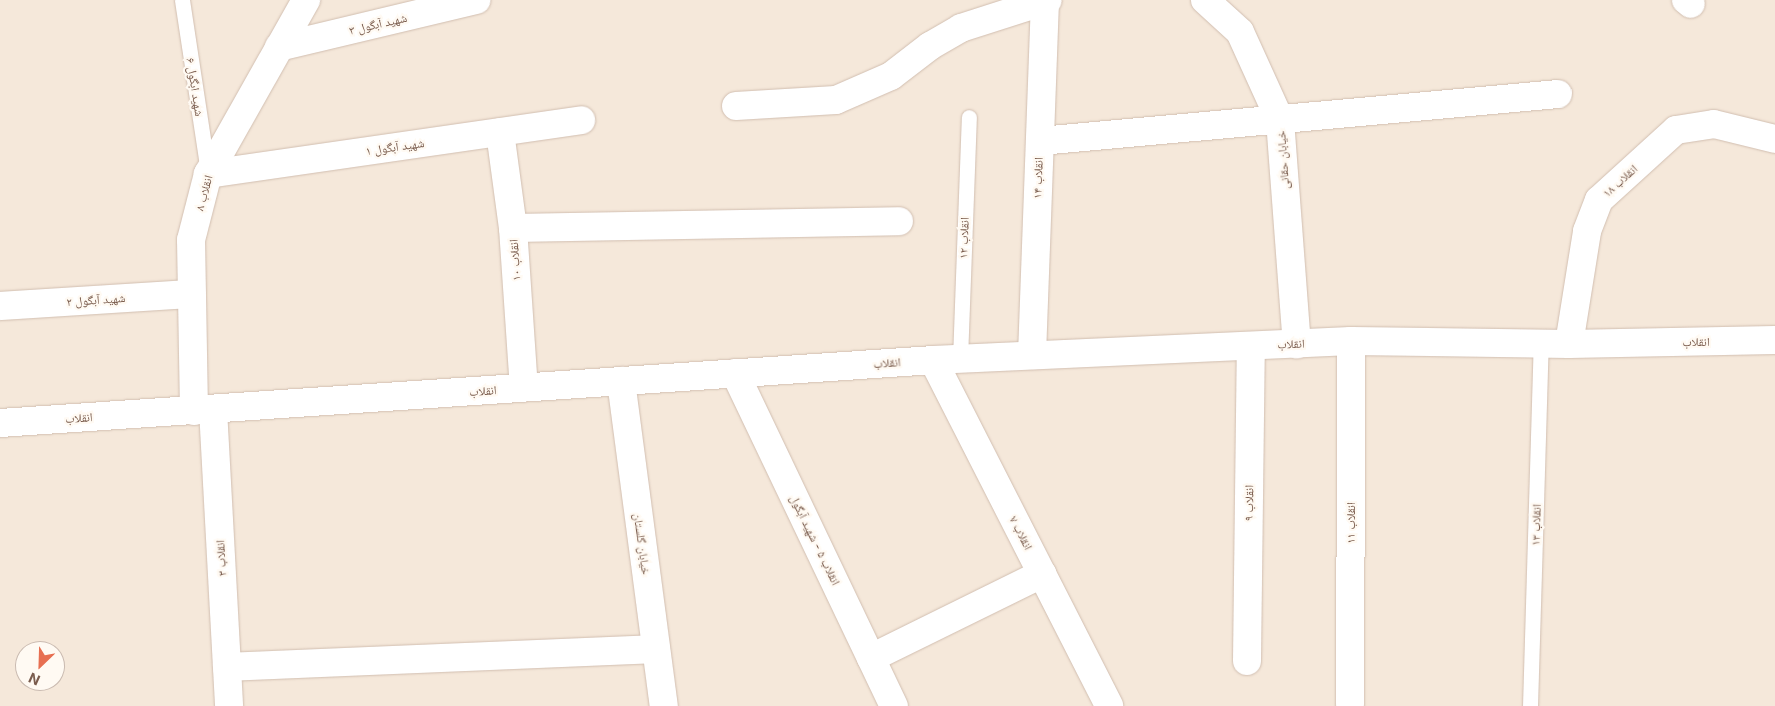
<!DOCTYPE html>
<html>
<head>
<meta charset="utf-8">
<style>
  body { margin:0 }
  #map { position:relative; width:1775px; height:706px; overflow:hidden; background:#fdf6ec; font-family:Inter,"Noto Naskh Arabic",sans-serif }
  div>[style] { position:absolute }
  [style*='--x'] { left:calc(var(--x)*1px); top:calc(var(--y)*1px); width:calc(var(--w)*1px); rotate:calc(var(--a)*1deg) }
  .residential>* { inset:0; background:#f5e8da }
  .roads { filter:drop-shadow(0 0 1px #d1beb0) drop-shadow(0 0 1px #d1beb0) }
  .lane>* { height:15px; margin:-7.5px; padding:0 7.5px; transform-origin:7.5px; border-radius:7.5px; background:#fff }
  .street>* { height:28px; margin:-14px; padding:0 14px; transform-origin:14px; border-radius:14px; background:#fff }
  .secondary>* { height:28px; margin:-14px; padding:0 14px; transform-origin:14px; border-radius:14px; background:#fff }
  span { translate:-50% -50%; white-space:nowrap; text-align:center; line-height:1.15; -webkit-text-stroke:4.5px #fffaf3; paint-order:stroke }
  .street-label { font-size:12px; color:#7a5c4d }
  .north { position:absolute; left:15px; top:641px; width:50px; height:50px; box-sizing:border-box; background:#fffaf3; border:1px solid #cabbb1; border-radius:50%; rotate:204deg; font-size:14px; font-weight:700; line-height:20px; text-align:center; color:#7a5c4d }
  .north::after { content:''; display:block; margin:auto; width:18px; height:22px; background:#e76f51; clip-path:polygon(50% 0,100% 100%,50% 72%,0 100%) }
</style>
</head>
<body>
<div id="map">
  <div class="residential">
    <div style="clip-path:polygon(evenodd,0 0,1775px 0,1775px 706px,0 706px,0 0,25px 651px,55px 651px,55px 681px,25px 681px,25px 651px)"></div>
  </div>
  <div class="roads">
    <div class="lane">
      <div style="--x:182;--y:0;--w:174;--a:81.4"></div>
      <div style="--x:960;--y:359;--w:242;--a:-87.9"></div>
      <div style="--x:1530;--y:706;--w:362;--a:-88.3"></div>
    </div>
    <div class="street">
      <div style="--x:1205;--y:0;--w:47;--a:42.4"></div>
      <div style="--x:1240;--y:32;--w:97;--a:65.6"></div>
      <div style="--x:1280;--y:120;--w:225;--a:85.7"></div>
      <div style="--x:1686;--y:0;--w:6;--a:39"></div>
      <div style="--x:279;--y:47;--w:203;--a:-13.4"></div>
      <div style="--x:736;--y:106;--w:100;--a:-3.4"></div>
      <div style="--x:836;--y:100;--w:60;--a:-23.6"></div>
      <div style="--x:891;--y:76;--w:49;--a:-37.6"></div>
      <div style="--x:930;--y:46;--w:36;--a:-30"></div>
      <div style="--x:961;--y:28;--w:91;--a:-17.8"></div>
      <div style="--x:500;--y:132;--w:97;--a:82.3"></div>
      <div style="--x:513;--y:228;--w:160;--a:86.1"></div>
      <div style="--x:1040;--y:141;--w:520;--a:-5.18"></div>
      <div style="--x:208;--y:174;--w:377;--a:-8.2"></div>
      <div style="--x:513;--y:228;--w:386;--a:-1"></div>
      <div style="--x:0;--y:306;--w:192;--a:-3.6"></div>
      <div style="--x:1569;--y:344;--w:114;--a:-80.9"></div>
      <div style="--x:1587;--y:231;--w:33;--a:-69"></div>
      <div style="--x:1599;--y:200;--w:104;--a:-42.3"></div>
      <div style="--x:1676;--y:130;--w:38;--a:-9"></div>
      <div style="--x:1714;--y:124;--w:63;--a:13.8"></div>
      <div style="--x:1032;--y:355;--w:355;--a:-87.9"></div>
      <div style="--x:933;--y:360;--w:388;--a:63"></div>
      <div style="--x:735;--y:373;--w:369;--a:64.5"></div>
      <div style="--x:621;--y:381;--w:328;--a:82.5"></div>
      <div style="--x:213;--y:409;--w:297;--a:86.9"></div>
      <div style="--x:194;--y:411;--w:171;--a:-91"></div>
      <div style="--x:191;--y:240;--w:68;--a:-75.6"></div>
      <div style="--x:208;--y:174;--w:200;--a:-60.6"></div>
      <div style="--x:871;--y:658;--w:191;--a:-26.2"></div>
      <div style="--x:1247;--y:661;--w:315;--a:-89.3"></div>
      <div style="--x:227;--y:667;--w:429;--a:-2.4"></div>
      <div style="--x:1350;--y:704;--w:363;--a:-89.8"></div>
    </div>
    <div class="secondary">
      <div style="--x:0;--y:423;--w:935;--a:-3.86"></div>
      <div style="--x:933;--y:360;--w:418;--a:-2.6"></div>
      <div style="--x:1351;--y:341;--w:218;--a:0.8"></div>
      <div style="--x:1569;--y:344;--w:206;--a:-1.1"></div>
    </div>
  </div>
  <div class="street-label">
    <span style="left:378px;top:24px;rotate:-13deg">شهید آبگول ۳</span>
    <span style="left:195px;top:87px;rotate:81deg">شهید ابگول ۶</span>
    <span style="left:395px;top:147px;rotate:-8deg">شهید آبگول ۱</span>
    <span style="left:1283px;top:160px;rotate:-94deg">خیابان حقانی</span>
    <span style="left:1038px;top:178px;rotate:-88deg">انقلاب ۱۴</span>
    <span style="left:1620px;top:181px;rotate:-42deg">انقلاب ۱۸</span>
    <span style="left:204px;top:193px;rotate:-75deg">انقلاب ۸</span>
    <span style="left:964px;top:238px;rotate:-88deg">انقلاب ۱۲</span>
    <span style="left:515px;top:260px;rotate:-94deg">انقلاب ۱۰</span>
    <span style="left:96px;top:300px;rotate:-4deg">شهید آبگول ۲</span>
    <span style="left:1696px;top:342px;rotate:-1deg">انقلاب</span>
    <span style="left:1291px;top:344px;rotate:-2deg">انقلاب</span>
    <span style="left:887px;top:363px;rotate:-4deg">انقلاب</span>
    <span style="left:483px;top:391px;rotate:-4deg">انقلاب</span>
    <span style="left:79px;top:418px;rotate:-4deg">انقلاب</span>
    <span style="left:1249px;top:503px;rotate:-89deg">انقلاب ۹</span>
    <span style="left:1351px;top:523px;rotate:-90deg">انقلاب ۱۱</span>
    <span style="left:1536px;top:525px;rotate:-88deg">انقلاب ۱۳</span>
    <span style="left:1021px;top:533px;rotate:63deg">انقلاب ۷</span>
    <span style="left:815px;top:540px;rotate:64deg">انقلاب ۵ - شهید آبگول</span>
    <span style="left:642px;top:544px;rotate:82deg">خیابان گلستان</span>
    <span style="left:221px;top:558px;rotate:-93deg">انقلاب ۳</span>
  </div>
  <div class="north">N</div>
</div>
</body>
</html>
